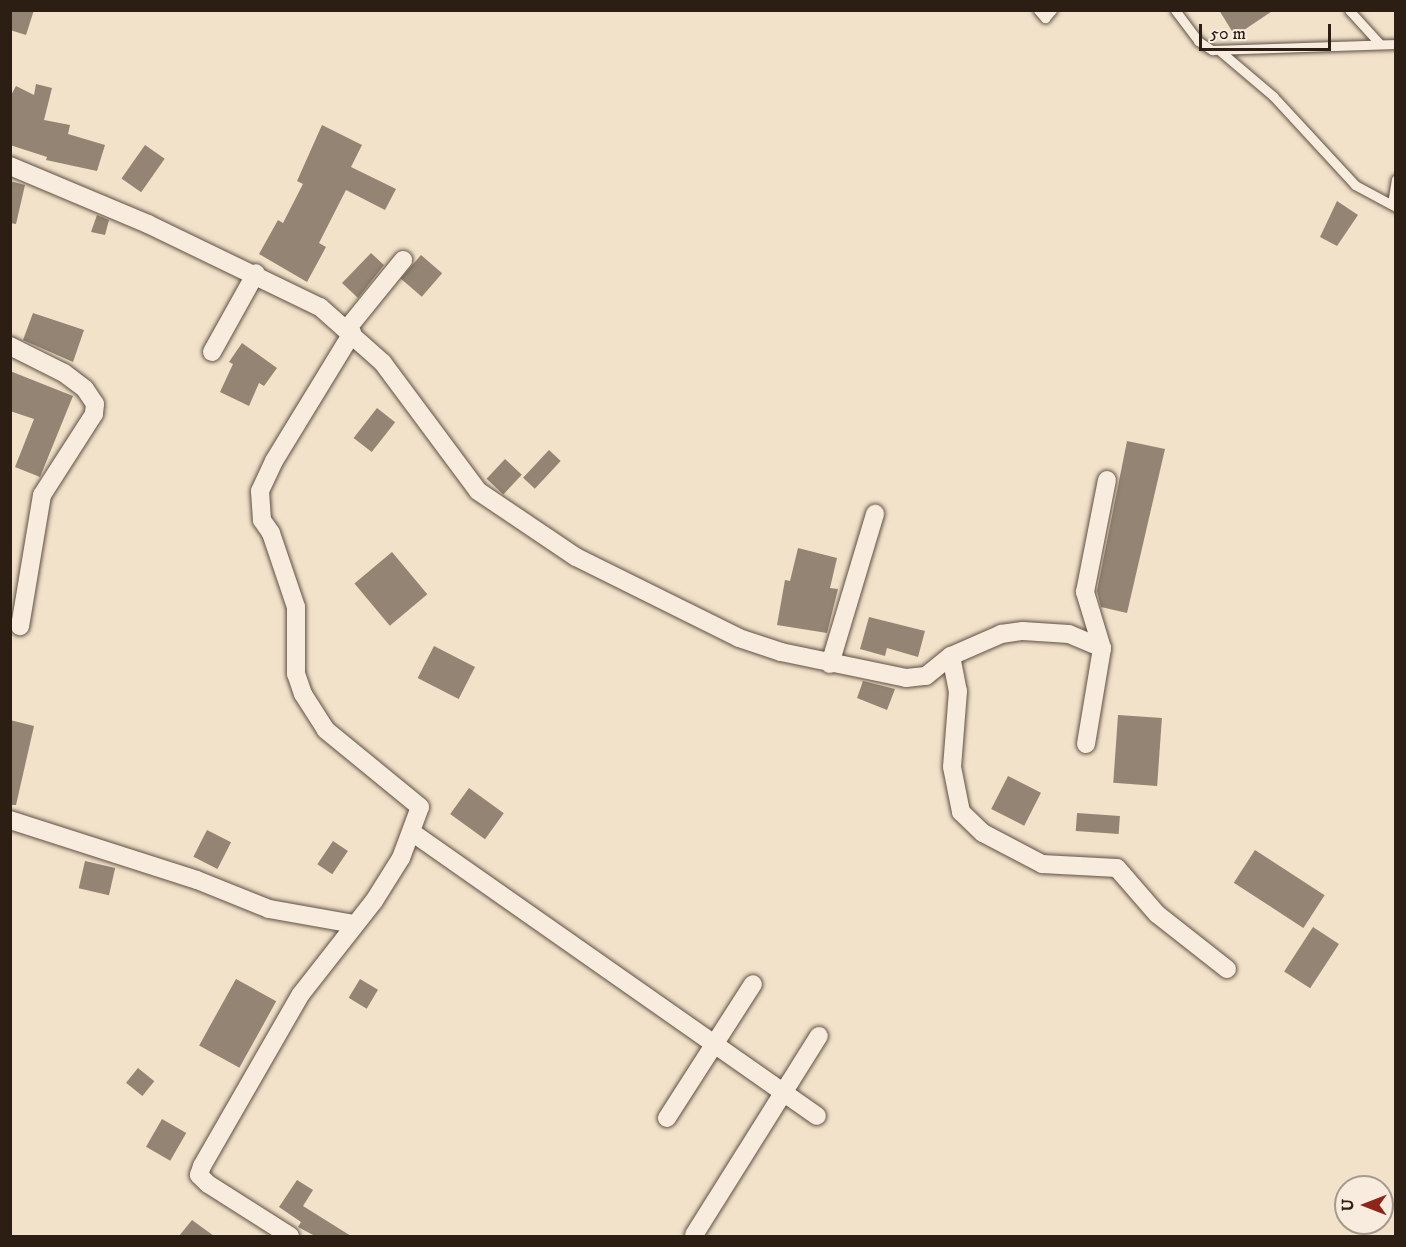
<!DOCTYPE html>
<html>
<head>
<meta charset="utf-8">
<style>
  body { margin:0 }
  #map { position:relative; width:1406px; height:1247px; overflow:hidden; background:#f2e2ca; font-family:"IM FELL DW Pica",serif }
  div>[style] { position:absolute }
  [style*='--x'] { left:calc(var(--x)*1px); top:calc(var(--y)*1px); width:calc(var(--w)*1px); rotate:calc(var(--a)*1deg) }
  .building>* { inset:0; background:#938473; transform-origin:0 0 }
  .roads { filter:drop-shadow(0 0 2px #5e4f42) drop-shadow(0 0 2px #5e4f42) }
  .lane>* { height:9px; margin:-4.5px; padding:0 4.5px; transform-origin:4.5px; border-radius:4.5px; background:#f7ecdd }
  .street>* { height:18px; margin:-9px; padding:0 9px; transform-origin:9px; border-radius:9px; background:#f7ecdd }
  span { translate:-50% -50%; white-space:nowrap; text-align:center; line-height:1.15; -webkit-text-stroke:6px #f7ecdd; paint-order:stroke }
  .frame { position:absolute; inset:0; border:12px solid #2d1e14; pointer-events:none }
  .north { position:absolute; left:1334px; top:1175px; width:60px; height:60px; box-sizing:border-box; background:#f7ecdd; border:2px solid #a69a8d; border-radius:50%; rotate:270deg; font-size:16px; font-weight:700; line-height:24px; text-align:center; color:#2d1e14 }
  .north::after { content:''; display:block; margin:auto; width:21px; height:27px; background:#8f2418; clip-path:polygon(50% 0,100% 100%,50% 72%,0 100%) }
  .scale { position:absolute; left:1199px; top:24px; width:132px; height:27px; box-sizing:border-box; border:3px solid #2d1e14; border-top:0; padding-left:8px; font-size:18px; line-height:21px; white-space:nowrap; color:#2d1e14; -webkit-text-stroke:4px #f7ecdd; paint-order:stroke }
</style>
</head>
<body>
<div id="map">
  <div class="building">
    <div style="clip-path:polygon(10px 10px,34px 10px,26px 35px,10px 30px)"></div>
    <div style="clip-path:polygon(1219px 10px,1274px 10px,1235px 36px)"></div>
    <div style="clip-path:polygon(36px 84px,52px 88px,44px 120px,70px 125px,68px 134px,105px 145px,97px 171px,46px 160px,47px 157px,10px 145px,10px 97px,16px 86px,34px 95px)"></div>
    <div style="clip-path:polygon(322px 125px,362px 145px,351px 167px,396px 189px,385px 210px,346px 190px,319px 243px,326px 247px,307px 282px,259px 254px,278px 220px,283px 223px,303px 184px,297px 181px)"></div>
    <div style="left:145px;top:145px;width:24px;height:41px;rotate:35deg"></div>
    <div style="clip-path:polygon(10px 181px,25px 185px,16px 224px,10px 223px)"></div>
    <div style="clip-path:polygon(1337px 201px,1358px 215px,1337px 246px,1320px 237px)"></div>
    <div style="clip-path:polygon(97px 215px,109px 220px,105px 235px,91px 232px)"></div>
    <div style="clip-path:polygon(371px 253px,384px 265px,358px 298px,342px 283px)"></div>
    <div style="left:421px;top:255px;width:28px;height:31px;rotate:41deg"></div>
    <div style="clip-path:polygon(33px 313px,84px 330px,73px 362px,23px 340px)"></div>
    <div style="clip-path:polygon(242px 343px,277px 368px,264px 386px,259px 383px,249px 406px,220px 392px,233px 364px,229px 362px)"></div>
    <div style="clip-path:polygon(10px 371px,73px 396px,40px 477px,15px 467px,34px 419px,10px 411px)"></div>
    <div style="left:377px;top:408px;width:23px;height:38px;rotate:38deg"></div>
    <div style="clip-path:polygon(1127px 441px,1165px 449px,1127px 613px,1101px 607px,1097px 591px)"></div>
    <div style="left:549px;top:450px;width:16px;height:38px;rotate:43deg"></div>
    <div style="left:505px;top:459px;width:23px;height:27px;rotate:43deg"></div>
    <div style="clip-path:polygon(798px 548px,837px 558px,830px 588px,838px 589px,827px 633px,777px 625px,785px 580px,790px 581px)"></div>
    <div style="left:392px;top:552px;width:55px;height:49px;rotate:50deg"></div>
    <div style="clip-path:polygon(869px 617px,925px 631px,918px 657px,887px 648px,885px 656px,860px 649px)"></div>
    <div style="left:434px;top:646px;width:46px;height:36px;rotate:27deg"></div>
    <div style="clip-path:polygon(863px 681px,895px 689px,887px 710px,857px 698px)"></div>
    <div style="left:1118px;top:715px;width:44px;height:68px;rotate:4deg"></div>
    <div style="clip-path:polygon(10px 720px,34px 726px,16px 805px,10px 805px)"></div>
    <div style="left:1008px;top:776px;width:37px;height:37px;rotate:27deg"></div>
    <div style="left:469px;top:788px;width:43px;height:32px;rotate:36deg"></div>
    <div style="left:1077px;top:813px;width:43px;height:18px;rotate:4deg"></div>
    <div style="left:207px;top:830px;width:27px;height:30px;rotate:27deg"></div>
    <div style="left:333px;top:841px;width:18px;height:28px;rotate:34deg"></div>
    <div style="left:1255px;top:850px;width:83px;height:39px;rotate:33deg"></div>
    <div style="left:85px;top:861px;width:31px;height:28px;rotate:13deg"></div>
    <div style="left:1313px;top:927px;width:31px;height:53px;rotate:33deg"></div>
    <div style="left:236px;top:979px;width:46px;height:76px;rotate:29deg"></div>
    <div style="left:360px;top:979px;width:21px;height:22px;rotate:31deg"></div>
    <div style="left:138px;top:1068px;width:21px;height:19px;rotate:39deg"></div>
    <div style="left:162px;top:1119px;width:28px;height:32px;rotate:30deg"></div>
    <div style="clip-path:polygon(297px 1180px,313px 1190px,303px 1206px,351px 1236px,315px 1236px,298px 1227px,301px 1222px,279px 1207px)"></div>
    <div style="clip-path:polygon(192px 1220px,214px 1236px,179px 1236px)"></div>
  </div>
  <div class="roads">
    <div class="lane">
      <div style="--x:1038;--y:10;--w:11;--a:49"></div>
      <div style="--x:1045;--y:18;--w:11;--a:-49"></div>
      <div style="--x:1175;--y:10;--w:39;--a:53"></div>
      <div style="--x:1198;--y:41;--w:17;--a:33"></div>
      <div style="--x:1212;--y:50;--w:184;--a:-1.9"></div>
      <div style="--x:1349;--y:10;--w:46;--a:47.6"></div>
      <div style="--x:1220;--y:51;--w:70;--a:40.3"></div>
      <div style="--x:1273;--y:96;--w:121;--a:47.3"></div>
      <div style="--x:1355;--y:185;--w:47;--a:28.2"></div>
      <div style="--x:1392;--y:204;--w:25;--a:-81"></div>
    </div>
    <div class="street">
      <div style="--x:10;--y:166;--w:150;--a:22.8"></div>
      <div style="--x:148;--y:224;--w:191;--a:25.8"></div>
      <div style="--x:320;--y:307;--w:84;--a:41.6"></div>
      <div style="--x:383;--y:363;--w:159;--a:53.4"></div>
      <div style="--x:478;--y:491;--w:118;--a:34"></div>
      <div style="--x:576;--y:557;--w:182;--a:26.4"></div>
      <div style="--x:739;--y:638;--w:44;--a:18.4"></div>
      <div style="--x:781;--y:652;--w:128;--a:11.7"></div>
      <div style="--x:906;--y:678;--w:20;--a:-6"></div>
      <div style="--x:926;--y:676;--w:32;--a:-39"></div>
      <div style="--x:951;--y:656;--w:55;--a:-23.7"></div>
      <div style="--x:1001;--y:634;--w:22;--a:-8"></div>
      <div style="--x:1023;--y:631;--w:46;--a:3.7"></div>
      <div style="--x:1069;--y:634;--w:36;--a:23"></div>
      <div style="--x:1102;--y:648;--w:59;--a:-106.9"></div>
      <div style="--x:1085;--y:592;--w:114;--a:-78.9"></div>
      <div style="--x:347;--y:329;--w:89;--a:-50.9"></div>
      <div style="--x:10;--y:346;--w:60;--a:26.6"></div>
      <div style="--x:64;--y:373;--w:26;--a:37"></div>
      <div style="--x:85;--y:389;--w:18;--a:56"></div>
      <div style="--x:95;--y:404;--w:10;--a:96"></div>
      <div style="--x:94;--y:414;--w:96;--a:122.7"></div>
      <div style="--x:42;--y:495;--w:133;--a:99.5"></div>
      <div style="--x:212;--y:352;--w:90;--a:-60.9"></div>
      <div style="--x:951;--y:656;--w:36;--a:79"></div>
      <div style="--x:958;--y:691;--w:76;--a:94.5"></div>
      <div style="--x:952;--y:767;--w:46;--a:78.7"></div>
      <div style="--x:961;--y:812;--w:30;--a:44"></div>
      <div style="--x:983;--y:833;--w:67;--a:27.7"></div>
      <div style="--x:1042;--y:864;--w:75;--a:3.1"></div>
      <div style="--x:1117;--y:868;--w:61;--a:49"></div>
      <div style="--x:1157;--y:914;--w:89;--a:38.2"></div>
      <div style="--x:830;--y:664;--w:157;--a:-73.3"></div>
      <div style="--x:1086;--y:744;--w:97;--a:-80.5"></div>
      <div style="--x:10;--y:820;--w:196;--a:17.8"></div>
      <div style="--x:197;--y:880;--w:78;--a:21.9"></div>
      <div style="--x:269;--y:909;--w:85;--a:10.1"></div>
      <div style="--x:413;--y:833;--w:493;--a:35"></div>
      <div style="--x:667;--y:1118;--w:159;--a:-57.3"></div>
      <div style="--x:694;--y:1235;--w:235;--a:-57.9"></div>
      <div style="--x:290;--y:1236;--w:97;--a:-147.6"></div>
      <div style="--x:208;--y:1184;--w:13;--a:-135"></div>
      <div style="--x:199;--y:1175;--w:9;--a:-72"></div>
      <div style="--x:202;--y:1166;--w:198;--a:-60.1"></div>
      <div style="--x:301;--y:994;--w:118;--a:-51.9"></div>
      <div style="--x:374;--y:901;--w:51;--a:-57.9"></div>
      <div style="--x:401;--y:858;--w:54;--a:-69.6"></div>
      <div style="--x:420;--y:807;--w:122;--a:-140.7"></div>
      <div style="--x:326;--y:730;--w:43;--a:-122.6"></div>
      <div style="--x:303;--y:694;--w:21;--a:-109"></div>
      <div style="--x:296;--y:674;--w:67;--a:-90"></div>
      <div style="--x:296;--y:607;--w:78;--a:-108.7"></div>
      <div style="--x:271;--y:533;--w:16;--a:-125"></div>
      <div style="--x:262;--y:520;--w:29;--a:-94"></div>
      <div style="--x:260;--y:491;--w:33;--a:-65"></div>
      <div style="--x:274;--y:461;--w:150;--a:-58.6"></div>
    </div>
  </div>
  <div class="frame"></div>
  <div class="north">U</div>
  <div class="scale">50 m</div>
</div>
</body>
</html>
